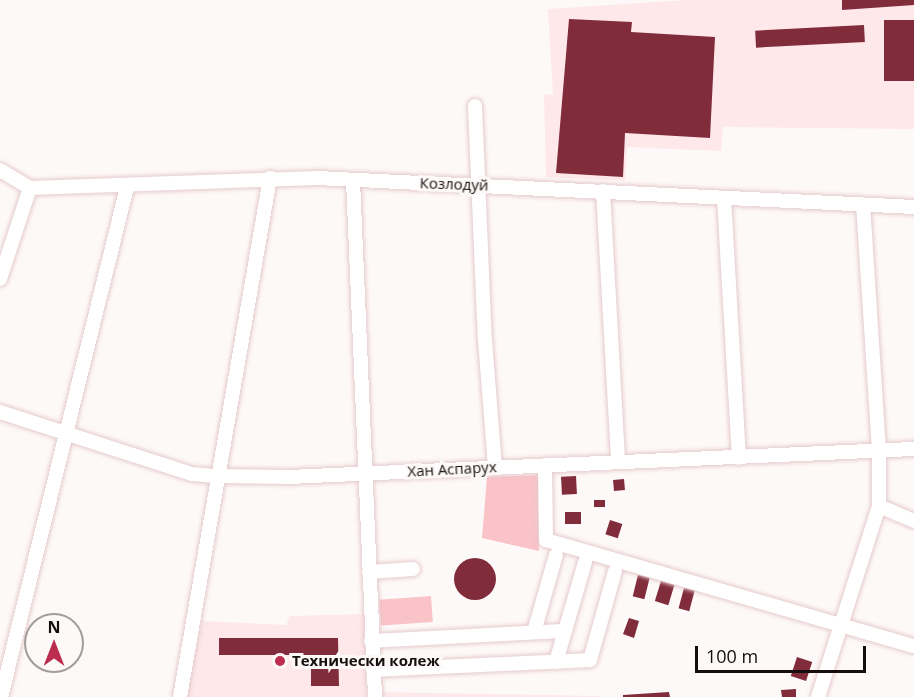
<!DOCTYPE html>
<html>
<head>
<meta charset="utf-8">
<style>
  body { margin:0 }
  #map { position:relative; width:914px; height:697px; overflow:hidden; background:#fef9f9; font-family:"Open Sans",sans-serif }
  div>[style] { position:absolute }
  [style*='--x'] { left:calc(var(--x)*1px); top:calc(var(--y)*1px); width:calc(var(--w)*1px); rotate:calc(var(--a)*1deg) }
  .built>* { inset:0; background:#fee8ea }
  .green>* { inset:0; background:#f9c3c7; transform-origin:0 0 }
  .building>* { inset:0; background:#812c3b; transform-origin:0 0 }
  .round { border-radius:50% }
  .roads { filter:drop-shadow(0 0 2px #e5cacc) drop-shadow(0 0 2px #e5cacc) }
  .minor>* { height:14px; margin:-7px; padding:0 7px; transform-origin:7px; border-radius:7px; background:#fff }
  .dots>* { width:16px; height:16px; translate:-50% -50%; box-sizing:border-box; border:3px solid #fef9f9; border-radius:50% }
  span { translate:-50% -50%; white-space:nowrap; text-align:center; line-height:1.15; -webkit-text-stroke:6px #fef9f9; paint-order:stroke }
  .street-label { font-size:15px; color:#160e0e }
  .poi-label { font-size:15px; color:#160e0e; font-weight:700 }
  .left { translate:0 -50%; text-align:left }
  .north { position:absolute; left:24px; top:613px; width:60px; height:60px; box-sizing:border-box; background:#fef9f9; border:2px solid #a19b9b; border-radius:50%; rotate:0deg; font-size:16px; font-weight:700; line-height:24px; text-align:center; color:#160e0e }
  .north::after { content:''; display:block; margin:auto; width:21px; height:27px; background:#bc2c4e; clip-path:polygon(50% 0,100% 100%,50% 72%,0 100%) }
  .scale { position:absolute; left:695px; top:646px; width:171px; height:27px; box-sizing:border-box; border:3px solid #160e0e; border-top:0; padding-left:8px; font-size:18px; line-height:21px; white-space:nowrap; color:#160e0e; -webkit-text-stroke:4px #fef9f9; paint-order:stroke }
</style>
</head>
<body>
<div id="map">
  <div class="built">
    <div style="clip-path:polygon(686px 0,914px 0,914px 129px,723px 127px,721px 151px,627px 147px,625px 181px,546px 177px,544px 95px,553px 94px,548px 9px)"></div>
    <div style="clip-path:polygon(365px 614px,366px 697px,186px 697px,202px 621px,286px 625px,290px 616px)"></div>
    <div style="clip-path:polygon(378px 692px,600px 696px,600px 697px,378px 697px)"></div>
  </div>
  <div class="green">
    <div style="clip-path:polygon(538px 475px,539px 551px,482px 538px,487px 477px)"></div>
    <div style="left:431px;top:596px;width:26px;height:52px;rotate:86deg"></div>
  </div>
  <div class="building">
    <div style="clip-path:polygon(842px 0,914px 0,914px 5px,842px 10px)"></div>
    <div style="clip-path:polygon(569px 19px,632px 22px,631px 32px,715px 37px,710px 138px,625px 133px,623px 177px,556px 173px)"></div>
    <div style="left:914px;top:20px;width:61px;height:30px;rotate:90deg"></div>
    <div style="left:864px;top:25px;width:17px;height:109px;rotate:87deg"></div>
    <div style="left:576px;top:476px;width:18px;height:15px;rotate:87deg"></div>
    <div style="left:624px;top:479px;width:11px;height:11px;rotate:85deg"></div>
    <div style="left:594px;top:500px;width:11px;height:7px"></div>
    <div style="left:565px;top:512px;width:16px;height:12px"></div>
    <div style="left:610px;top:520px;width:13px;height:15px;rotate:18deg"></div>
    <div class="round" style="left:454px;top:558px;width:42px;height:42px"></div>
    <div style="left:638px;top:575px;width:12px;height:22px;rotate:14deg"></div>
    <div style="left:661px;top:581px;width:14px;height:21px;rotate:17deg"></div>
    <div style="left:684px;top:588px;width:11px;height:21px;rotate:15deg"></div>
    <div style="clip-path:polygon(629px 618px,639px 621px,634px 638px,623px 634px)"></div>
    <div style="clip-path:polygon(219px 638px,338px 638px,339px 686px,311px 686px,311px 655px,219px 655px)"></div>
    <div style="left:797px;top:657px;width:16px;height:20px;rotate:18deg"></div>
    <div style="clip-path:polygon(796px 689px,796px 697px,782px 697px,781px 690px)"></div>
    <div style="clip-path:polygon(669px 692px,670px 697px,623px 697px,623px 695px)"></div>
  </div>
  <div class="roads">
    <div class="minor">
      <div style="--x:475;--y:106;--w:234;--a:87.6"></div>
      <div style="--x:485;--y:340;--w:127;--a:85.5"></div>
      <div style="--x:0;--y:170;--w:35;--a:31"></div>
      <div style="--x:30;--y:188;--w:287;--a:-2"></div>
      <div style="--x:317;--y:178;--w:598;--a:2.78"></div>
      <div style="--x:353;--y:180;--w:517;--a:87.56"></div>
      <div style="--x:603;--y:191;--w:270;--a:86.8"></div>
      <div style="--x:724;--y:198;--w:260;--a:86.7"></div>
      <div style="--x:0;--y:279;--w:96;--a:-71.8"></div>
      <div style="--x:0;--y:412;--w:202;--a:17.9"></div>
      <div style="--x:192;--y:474;--w:25;--a:5"></div>
      <div style="--x:217;--y:476;--w:72;--a:0.8"></div>
      <div style="--x:289;--y:477;--w:626;--a:-2.57"></div>
      <div style="--x:545;--y:465;--w:75;--a:89.2"></div>
      <div style="--x:546;--y:540;--w:383;--a:16.1"></div>
      <div style="--x:879;--y:506;--w:38;--a:23"></div>
      <div style="--x:369;--y:572;--w:44;--a:-3.9"></div>
      <div style="--x:534;--y:632;--w:80;--a:-74.1"></div>
      <div style="--x:371;--y:641;--w:194;--a:-3"></div>
      <div style="--x:565;--y:631;--w:72;--a:-73.8"></div>
      <div style="--x:556;--y:662;--w:32;--a:-74"></div>
      <div style="--x:373;--y:670;--w:217;--a:-2.6"></div>
      <div style="--x:590;--y:660;--w:92;--a:-74.3"></div>
      <div style="--x:1;--y:697;--w:525;--a:-76.12"></div>
      <div style="--x:180;--y:697;--w:527;--a:-80.16"></div>
      <div style="--x:818;--y:697;--w:201;--a:-72.3"></div>
      <div style="--x:879;--y:506;--w:55;--a:-90"></div>
      <div style="--x:879;--y:451;--w:247;--a:-93.7"></div>
    </div>
  </div>
  <div class="dots">
    <div style="left:280px;top:661px;background:#bc2c4e"></div>
  </div>
  <div class="street-label">
    <span style="left:454px;top:184px;rotate:2deg">Козлодуй</span>
    <span style="left:452px;top:469px;rotate:-3deg">Хан Аспарух</span>
  </div>
  <div class="poi-label">
    <span class="left" style="left:292px;top:661px">Технически колеж</span>
  </div>
  <div class="north">N</div>
  <div class="scale">100 m</div>
</div>
</body>
</html>
